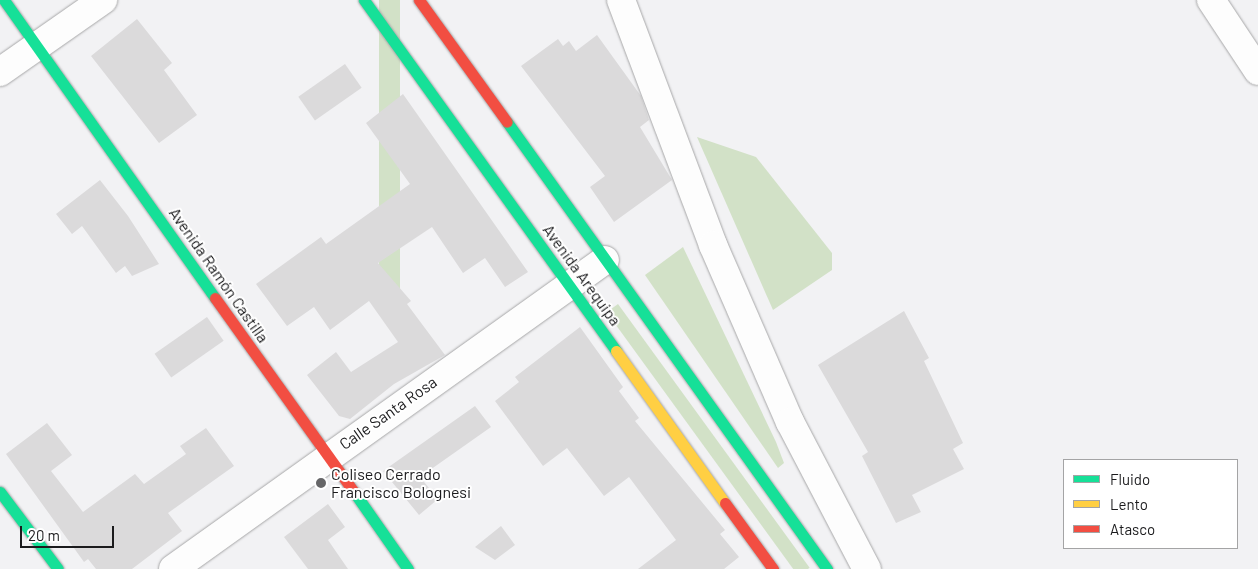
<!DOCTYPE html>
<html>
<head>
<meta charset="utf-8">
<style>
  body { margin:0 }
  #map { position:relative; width:1258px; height:569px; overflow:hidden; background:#f2f2f4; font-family:Barlow,sans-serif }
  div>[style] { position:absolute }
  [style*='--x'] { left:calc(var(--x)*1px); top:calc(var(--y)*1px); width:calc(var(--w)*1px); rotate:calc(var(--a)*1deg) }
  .green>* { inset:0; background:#d2e1c7; transform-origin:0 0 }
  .building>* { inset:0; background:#dbdadb; transform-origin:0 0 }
  .roads { filter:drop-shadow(0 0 1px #a7a7a8) drop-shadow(0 0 1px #a7a7a8) }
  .street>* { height:28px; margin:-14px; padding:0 14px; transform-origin:14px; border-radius:14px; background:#fdfdfd }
  .fast>* { height:11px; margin:-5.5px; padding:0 5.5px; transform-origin:5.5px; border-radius:5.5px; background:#16e098 }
  .slow>* { height:11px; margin:-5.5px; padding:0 5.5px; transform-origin:5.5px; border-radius:5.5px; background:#ffcf43 }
  .jam>* { height:11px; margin:-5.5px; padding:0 5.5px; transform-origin:5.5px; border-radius:5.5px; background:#f24e42 }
  .dots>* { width:14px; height:14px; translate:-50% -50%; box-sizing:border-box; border:2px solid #fff; border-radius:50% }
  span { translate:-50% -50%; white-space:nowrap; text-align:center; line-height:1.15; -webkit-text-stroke:4px #fff; paint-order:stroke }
  .street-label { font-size:16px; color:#1b1b1d }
  .poi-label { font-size:16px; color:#1b1b1d }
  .left { translate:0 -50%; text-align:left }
  .legend { position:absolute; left:1063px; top:459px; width:175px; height:90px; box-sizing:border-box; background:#fff; border:1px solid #a4a4a5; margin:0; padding:6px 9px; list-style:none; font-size:15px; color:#1b1b1d }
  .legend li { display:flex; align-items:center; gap:10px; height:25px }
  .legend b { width:25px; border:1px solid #a4a4a5 }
  .scale { position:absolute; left:20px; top:526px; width:94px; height:22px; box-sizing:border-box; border:2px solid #1b1b1d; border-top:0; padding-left:6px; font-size:15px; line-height:18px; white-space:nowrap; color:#1b1b1d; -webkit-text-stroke:4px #fff; paint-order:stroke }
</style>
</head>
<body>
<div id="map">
  <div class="green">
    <div style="left:379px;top:0;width:21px;height:298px"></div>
    <div style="clip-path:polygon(697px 137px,756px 157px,832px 253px,832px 270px,773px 310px)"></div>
    <div style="clip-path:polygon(683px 247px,776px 442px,784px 463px,778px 468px,645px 275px)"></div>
    <div style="left:618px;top:304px;width:326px;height:14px;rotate:54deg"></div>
  </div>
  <div class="building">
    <div style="clip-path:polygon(137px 19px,172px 63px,164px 70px,197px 115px,159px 143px,91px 56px)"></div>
    <div style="clip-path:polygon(597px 35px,641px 96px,649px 120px,640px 127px,672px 180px,614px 222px,590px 187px,605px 176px,521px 66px,558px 39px,563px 46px,569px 41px,576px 51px)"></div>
    <div style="left:345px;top:64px;width:29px;height:57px;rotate:55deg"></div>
    <div style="clip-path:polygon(403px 94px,528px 272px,505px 287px,485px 258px,463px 273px,432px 227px,378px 263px,411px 301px,407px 304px,445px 355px,394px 384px,350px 419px,339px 416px,307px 375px,336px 352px,351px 372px,398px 342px,369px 301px,330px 330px,314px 307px,287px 326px,256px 284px,321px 237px,326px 244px,410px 184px,366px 123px)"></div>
    <div style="clip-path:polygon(100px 180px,128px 216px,159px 264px,132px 276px,125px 266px,116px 273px,82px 226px,72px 234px,56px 214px)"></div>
    <div style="clip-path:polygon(904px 311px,929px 358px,924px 361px,963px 443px,953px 449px,964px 469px,912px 495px,921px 512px,896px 523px,862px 456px,868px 452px,818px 365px)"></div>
    <div style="left:207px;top:317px;width:29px;height:64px;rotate:55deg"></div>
    <div style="clip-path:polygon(580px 327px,623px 387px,619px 391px,639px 418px,635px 421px,725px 530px,720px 534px,739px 557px,724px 569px,638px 569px,676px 540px,629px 477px,604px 496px,567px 448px,543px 466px,495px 401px,519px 382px,515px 377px)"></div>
    <div style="clip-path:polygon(475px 406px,491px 427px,420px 477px,438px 499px,419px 515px,383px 471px)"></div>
    <div style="clip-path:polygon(47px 423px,72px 455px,51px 471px,83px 512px,135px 474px,144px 484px,186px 454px,180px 446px,206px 428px,234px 466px,168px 513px,182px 531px,132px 569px,96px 569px,88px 559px,84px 562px,6px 454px)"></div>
    <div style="clip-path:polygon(328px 504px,345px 527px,328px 540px,348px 569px,308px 569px,284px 537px)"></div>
    <div style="clip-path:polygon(501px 526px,515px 545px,495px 560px,475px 547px)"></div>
  </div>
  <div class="roads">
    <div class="street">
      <div style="--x:621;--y:0;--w:262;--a:69.4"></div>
      <div style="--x:713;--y:245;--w:193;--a:66.5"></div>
      <div style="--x:790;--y:422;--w:166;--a:62.4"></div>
      <div style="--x:1211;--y:0;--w:85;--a:56.5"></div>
      <div style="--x:0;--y:72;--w:126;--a:-35"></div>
      <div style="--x:173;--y:569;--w:531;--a:-35.58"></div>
    </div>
    <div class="fast">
      <div style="--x:4;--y:0;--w:365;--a:54.7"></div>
      <div style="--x:364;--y:0;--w:432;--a:54.3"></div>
      <div style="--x:507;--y:122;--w:550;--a:54.4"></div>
      <div style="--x:0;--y:492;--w:96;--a:53"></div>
      <div style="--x:354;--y:492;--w:94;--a:55"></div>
    </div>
    <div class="slow">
      <div style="--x:616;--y:351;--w:187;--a:54.4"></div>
    </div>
    <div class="jam">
      <div style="--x:419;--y:0;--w:150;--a:54.2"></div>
      <div style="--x:215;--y:298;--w:239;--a:54.4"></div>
      <div style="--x:725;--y:503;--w:82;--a:54"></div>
    </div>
  </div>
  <div class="dots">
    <div style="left:321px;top:483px;background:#666668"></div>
  </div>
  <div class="street-label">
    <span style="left:219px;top:275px;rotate:55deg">Avenida Ramón Castilla</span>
    <span style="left:582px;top:275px;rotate:54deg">Avenida Arequipa</span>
    <span style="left:388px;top:413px;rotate:-35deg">Calle Santa Rosa</span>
  </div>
  <div class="poi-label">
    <span class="left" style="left:331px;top:483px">Coliseo Cerrado<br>Francisco Bolognesi</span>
  </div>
  <ul class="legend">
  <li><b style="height:6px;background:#16e098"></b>Fluido</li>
  <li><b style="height:6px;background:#ffcf43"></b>Lento</li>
  <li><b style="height:6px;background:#f24e42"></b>Atasco</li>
  </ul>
  <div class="scale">20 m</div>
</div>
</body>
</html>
